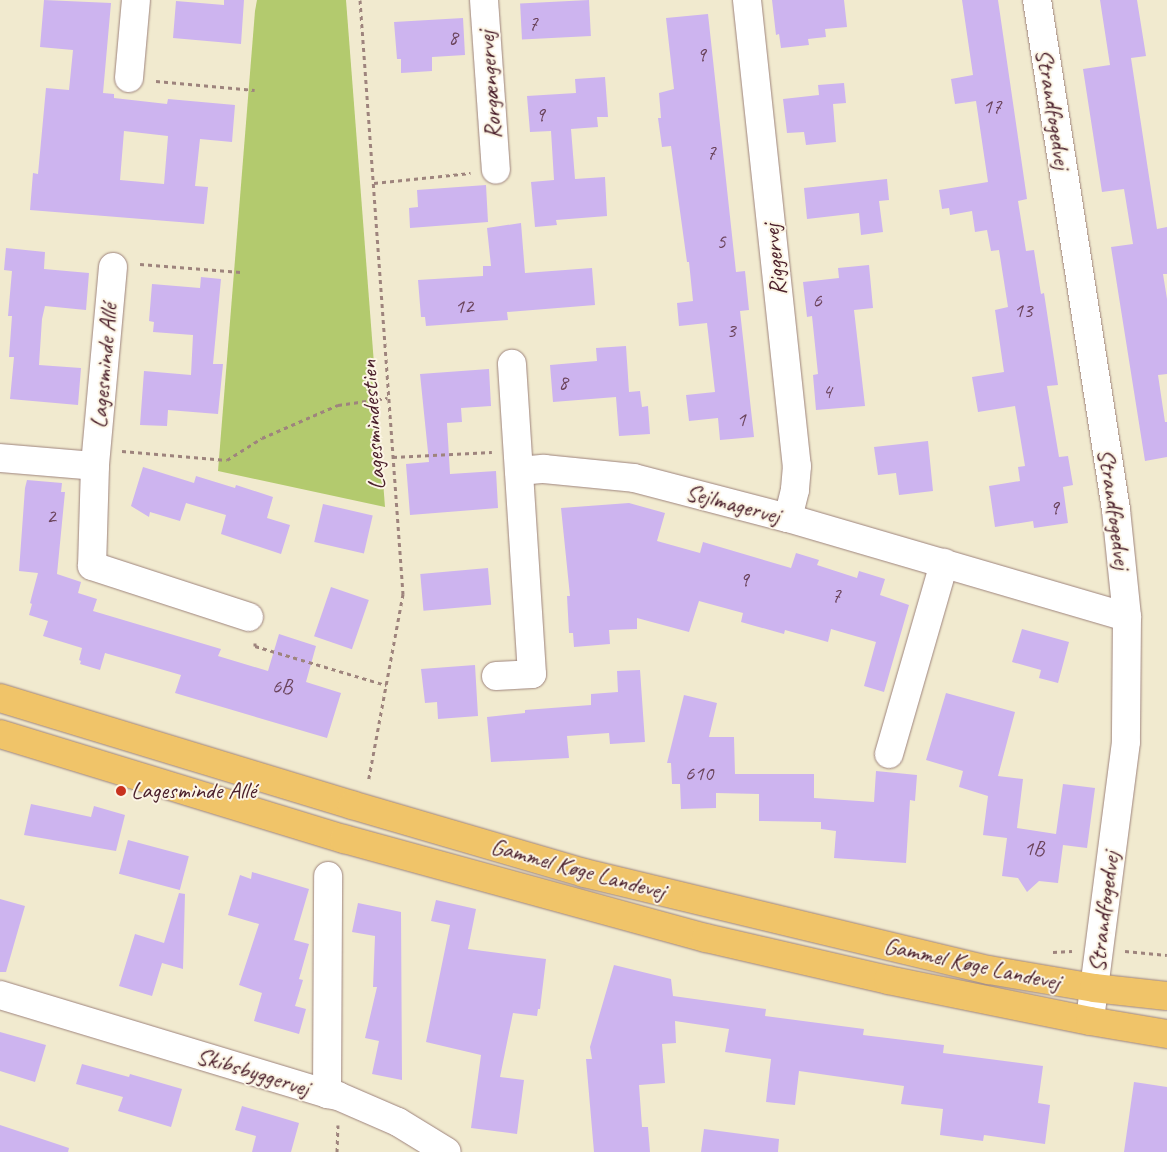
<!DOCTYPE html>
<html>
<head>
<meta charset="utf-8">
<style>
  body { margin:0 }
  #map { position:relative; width:1167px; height:1152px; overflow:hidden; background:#f1eacf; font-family:Caveat,sans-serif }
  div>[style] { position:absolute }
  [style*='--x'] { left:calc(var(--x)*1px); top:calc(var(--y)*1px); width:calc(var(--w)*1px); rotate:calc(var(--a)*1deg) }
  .green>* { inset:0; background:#b3ca6e }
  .building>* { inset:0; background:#cdb4ef; transform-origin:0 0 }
  .path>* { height:3px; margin-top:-1.5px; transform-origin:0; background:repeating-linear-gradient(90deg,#9e847d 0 4px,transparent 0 8px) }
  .roads { filter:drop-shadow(0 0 1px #9e847d) drop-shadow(0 0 1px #9e847d) }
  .minor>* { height:28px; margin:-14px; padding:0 14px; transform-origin:14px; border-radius:14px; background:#fff }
  .major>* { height:28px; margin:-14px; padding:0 14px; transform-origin:14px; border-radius:14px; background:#f0c469 }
  .dots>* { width:14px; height:14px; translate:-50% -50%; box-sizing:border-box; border:2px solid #fcf5e5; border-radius:50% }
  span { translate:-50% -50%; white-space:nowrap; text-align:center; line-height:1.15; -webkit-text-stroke:4px #fcf5e5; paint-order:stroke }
  .number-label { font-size:21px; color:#6b445c }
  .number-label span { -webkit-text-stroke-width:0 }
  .street-label { font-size:24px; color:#4a1f2b }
  .poi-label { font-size:24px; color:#4a1f2b }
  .left { translate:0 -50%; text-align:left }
</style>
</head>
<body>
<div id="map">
  <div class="green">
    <div style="clip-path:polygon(257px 0,346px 0,385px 507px,218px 471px,255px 11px)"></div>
  </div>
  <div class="building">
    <div style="clip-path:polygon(evenodd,44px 0,111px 3px,103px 93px,114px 94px,114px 98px,167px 104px,168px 99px,235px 105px,232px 142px,200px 139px,195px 186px,208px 187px,204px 224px,30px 210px,33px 173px,38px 174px,46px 88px,69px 90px,73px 50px,40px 47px,44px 0,124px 131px,168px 136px,164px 184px,120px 180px,124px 131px)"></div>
    <div style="clip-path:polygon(224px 0,244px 0,241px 44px,173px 38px,176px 1px,224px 5px)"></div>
    <div style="left:589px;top:0;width:36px;height:69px;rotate:87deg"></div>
    <div style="clip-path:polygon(772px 0,844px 0,847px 27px,825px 29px,826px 37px,808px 39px,809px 45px,781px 48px,779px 34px,776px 35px)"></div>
    <div style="clip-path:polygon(962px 0,998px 0,1027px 199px,1018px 201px,1026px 251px,1034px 250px,1041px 294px,1044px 293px,1058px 385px,1047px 386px,1059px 457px,1068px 456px,1073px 485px,1063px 487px,1068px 523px,1034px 528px,1033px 521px,995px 527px,989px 486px,1020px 481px,1018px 467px,1025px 466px,1015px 406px,978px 412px,972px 377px,1004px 372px,995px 310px,1008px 307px,999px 250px,991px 251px,987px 230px,975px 232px,972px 211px,950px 215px,949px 208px,942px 209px,939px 190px,988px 182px,976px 101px,955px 104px,951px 79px,973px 75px)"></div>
    <div style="clip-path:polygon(1100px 0,1137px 0,1146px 56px,1131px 58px,1157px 229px,1167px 227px,1167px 274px,1163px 274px,1167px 299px,1167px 374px,1158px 375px,1165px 422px,1167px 422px,1167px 457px,1145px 461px,1111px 247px,1133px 244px,1124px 189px,1102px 192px,1083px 69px,1110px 65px)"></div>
    <div style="clip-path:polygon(708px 14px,736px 272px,745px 271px,749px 310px,740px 311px,754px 437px,720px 440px,718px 418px,689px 421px,686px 395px,715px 392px,707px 323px,679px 326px,677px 303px,693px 301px,689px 262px,687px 262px,671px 146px,662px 147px,658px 118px,661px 118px,659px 93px,674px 89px,666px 18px)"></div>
    <div style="clip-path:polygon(463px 18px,465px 55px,432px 57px,432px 71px,401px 73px,401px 59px,397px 59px,394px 22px)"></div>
    <div style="clip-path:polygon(605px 77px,608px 117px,597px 117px,598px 127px,571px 129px,575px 179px,605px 177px,607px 216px,556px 220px,557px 225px,535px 227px,531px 182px,554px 180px,551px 131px,530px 132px,527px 96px,576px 93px,575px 79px)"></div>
    <div style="clip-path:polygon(844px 83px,846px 103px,833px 104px,836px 142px,806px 145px,804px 132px,787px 133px,783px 99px,819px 95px,818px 85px)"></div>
    <div style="clip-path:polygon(887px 179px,889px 200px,879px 201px,883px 232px,861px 235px,859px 213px,807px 219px,804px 188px)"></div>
    <div style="clip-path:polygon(486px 185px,488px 222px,410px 228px,409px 208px,418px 207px,417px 190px)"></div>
    <div style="clip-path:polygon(521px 223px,525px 273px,592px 268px,595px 305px,507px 312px,508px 320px,426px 326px,425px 317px,421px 317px,418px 280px,483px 276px,483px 266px,491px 266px,487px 228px)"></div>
    <div style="clip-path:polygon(6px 248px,45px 252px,44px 269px,89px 273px,86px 310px,45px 306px,42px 319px,39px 365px,81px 368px,78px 405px,10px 399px,14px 357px,9px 357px,12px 316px,8px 316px,12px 271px,4px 270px)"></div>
    <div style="clip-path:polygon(869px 265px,873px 308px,854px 310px,865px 406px,816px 410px,813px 375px,818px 374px,812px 316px,807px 317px,803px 282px,839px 278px,838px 268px)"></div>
    <div style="clip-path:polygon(201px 277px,221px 279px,213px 364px,223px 364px,218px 414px,168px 410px,167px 426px,140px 425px,144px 371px,191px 375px,193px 335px,153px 332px,154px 322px,149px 321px,152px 284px,200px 288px)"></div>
    <div style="clip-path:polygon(626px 346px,629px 392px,640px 391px,642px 407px,648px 406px,650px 434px,619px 436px,616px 397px,553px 402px,550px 365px,597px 361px,596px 348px)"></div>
    <div style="clip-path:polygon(489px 369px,491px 406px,461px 408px,462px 422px,447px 423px,450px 474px,496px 471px,498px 508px,410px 515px,406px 464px,429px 462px,420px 374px)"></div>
    <div style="clip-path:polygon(928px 441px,933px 491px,899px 495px,896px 473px,878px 475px,874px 447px)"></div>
    <div style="clip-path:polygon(143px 467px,194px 483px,196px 476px,235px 488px,236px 485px,273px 497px,267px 518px,290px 525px,281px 554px,221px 534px,226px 515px,186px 503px,180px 521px,150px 512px,149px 517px,131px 506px)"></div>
    <div style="clip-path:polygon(27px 480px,62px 483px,61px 492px,65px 492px,57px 574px,81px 582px,78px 593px,97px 599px,93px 611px,221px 649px,218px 656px,268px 671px,279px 634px,316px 646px,306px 682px,341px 693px,327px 738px,175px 693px,181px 675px,105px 653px,100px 670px,80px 664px,81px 661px,79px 660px,82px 648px,43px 636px,48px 621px,29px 615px,32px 604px,30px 603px,38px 573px,19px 571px,25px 488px)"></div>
    <div style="clip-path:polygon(629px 503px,665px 513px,657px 541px,700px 553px,703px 542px,791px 568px,796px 553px,819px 560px,817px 565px,857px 578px,859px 571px,885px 579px,880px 595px,909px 605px,884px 692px,864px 686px,876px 642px,831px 629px,828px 642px,785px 630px,784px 634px,741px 622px,743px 613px,699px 601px,689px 632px,637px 618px,637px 629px,609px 630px,610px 644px,574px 647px,573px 633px,569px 633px,567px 596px,570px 596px,561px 508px)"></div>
    <div style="left:323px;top:504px;width:51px;height:39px;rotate:13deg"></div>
    <div style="left:488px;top:568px;width:37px;height:68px;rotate:85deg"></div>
    <div style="left:331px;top:587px;width:40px;height:52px;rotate:19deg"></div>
    <div style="clip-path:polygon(1022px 629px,1069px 642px,1058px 683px,1039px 678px,1041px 670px,1012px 662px)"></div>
    <div style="clip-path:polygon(475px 665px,478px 716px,438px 719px,437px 702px,425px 703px,421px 669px)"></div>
    <div style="clip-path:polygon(640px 670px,645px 742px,610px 744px,609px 733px,567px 736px,569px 758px,491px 762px,487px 717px,525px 713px,525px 710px,591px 705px,591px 694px,618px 692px,617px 671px)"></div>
    <div style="clip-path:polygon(946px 693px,1015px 712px,998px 776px,1023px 779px,1017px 828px,1056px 834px,1063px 784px,1095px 788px,1087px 848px,1063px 845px,1058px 883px,1039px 881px,1027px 892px,1018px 878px,1002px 876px,1007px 838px,983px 835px,988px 796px,959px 787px,963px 771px,926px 760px)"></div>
    <div style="clip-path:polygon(684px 695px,717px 703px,709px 737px,734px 737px,735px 774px,814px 774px,814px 798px,874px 802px,876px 771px,917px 775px,915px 801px,910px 800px,906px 863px,834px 858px,836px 831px,821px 829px,821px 822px,759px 821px,759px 794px,716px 793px,716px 808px,681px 809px,680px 784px,672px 784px,671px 763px,667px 763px)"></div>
    <div style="clip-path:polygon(31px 804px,91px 817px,94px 806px,125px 815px,116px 851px,24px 835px)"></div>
    <div style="left:128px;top:840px;width:63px;height:35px;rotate:15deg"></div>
    <div style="clip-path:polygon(252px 872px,309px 889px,294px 940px,309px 944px,299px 979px,303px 980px,295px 1006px,306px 1009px,299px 1034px,254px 1021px,262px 993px,239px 985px,259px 924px,228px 915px,240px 875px,251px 879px)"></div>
    <div style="clip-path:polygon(179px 893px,185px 894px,183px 969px,162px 963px,152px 996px,119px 986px,135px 934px,164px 943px)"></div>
    <div style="clip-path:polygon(0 899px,25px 906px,6px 972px,0 972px)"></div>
    <div style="clip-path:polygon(436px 900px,476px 909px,468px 949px,546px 959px,540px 1009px,538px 1009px,537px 1016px,513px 1013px,500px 1077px,524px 1080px,517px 1134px,471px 1128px,481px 1055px,426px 1042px,450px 925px,431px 921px)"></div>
    <div style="clip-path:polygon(358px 903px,401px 912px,402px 1080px,372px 1074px,379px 1041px,365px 1038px,377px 987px,373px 987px,375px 936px,352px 932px)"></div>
    <div style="clip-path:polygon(614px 965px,671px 979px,673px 996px,766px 1009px,765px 1016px,864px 1029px,863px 1035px,944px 1045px,943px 1053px,1043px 1066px,1038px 1103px,1050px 1105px,1045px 1144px,984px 1135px,983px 1141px,940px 1135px,943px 1109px,901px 1104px,904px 1086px,799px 1071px,795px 1105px,766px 1102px,771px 1059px,725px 1052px,729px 1029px,675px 1021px,676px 1043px,662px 1044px,665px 1083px,639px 1085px,642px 1127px,648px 1127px,650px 1152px,594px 1152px,586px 1059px,592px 1059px,590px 1047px)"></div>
    <div style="clip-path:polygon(0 1032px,46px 1045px,35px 1082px,0 1071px)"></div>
    <div style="clip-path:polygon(82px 1064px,129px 1077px,130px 1074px,182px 1089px,171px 1127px,118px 1111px,123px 1097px,76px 1084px)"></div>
    <div style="clip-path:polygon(1134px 1082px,1167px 1087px,1167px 1152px,1124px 1152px)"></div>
    <div style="clip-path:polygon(242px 1106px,299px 1123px,291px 1152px,252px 1152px,256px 1136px,235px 1130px)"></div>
    <div style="clip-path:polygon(0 1125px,69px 1148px,68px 1152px,0 1152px)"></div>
    <div style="clip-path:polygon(704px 1129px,779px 1139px,778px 1152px,701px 1152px)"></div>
  </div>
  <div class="path">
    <div style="--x:360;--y:0;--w:596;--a:85.86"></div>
    <div style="--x:403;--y:594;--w:191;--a:100.5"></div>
    <div style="--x:156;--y:81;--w:99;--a:5.2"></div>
    <div style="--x:374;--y:183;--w:97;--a:-5.9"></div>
    <div style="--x:140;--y:264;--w:101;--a:4.5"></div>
    <div style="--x:122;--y:451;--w:105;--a:4.9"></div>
    <div style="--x:227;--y:460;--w:41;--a:-32.2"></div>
    <div style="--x:262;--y:438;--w:83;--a:-23.5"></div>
    <div style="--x:338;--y:405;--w:50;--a:-8"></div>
    <div style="--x:393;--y:457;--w:99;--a:-2.9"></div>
    <div style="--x:255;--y:643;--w:3;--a:90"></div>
    <div style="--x:255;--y:646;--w:137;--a:16.6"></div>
    <div style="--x:1125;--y:951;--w:42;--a:5.4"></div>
    <div style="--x:1053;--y:952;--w:19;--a:-3"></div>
    <div style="--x:337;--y:1152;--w:27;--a:-88"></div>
  </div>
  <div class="roads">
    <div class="minor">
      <div style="--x:484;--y:0;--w:170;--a:86"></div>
      <div style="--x:747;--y:0;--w:469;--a:83.9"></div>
      <div style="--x:797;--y:466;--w:24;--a:95"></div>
      <div style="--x:795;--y:490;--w:29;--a:104"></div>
      <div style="--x:1037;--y:0;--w:516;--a:81.19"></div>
      <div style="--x:1116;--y:510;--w:108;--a:84.1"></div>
      <div style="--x:1127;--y:617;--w:125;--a:90.5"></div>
      <div style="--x:1126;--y:742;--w:281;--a:97.4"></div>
      <div style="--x:129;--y:78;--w:78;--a:-84.9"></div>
      <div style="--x:113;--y:267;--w:200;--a:95.2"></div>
      <div style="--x:95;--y:466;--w:100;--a:91.7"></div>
      <div style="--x:92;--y:566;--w:165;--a:18"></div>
      <div style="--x:0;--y:458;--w:95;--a:4.8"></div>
      <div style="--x:519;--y:471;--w:25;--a:-5"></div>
      <div style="--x:544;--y:469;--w:90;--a:5.7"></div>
      <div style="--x:634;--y:478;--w:159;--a:14.6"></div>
      <div style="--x:788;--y:518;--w:353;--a:16.3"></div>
      <div style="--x:496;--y:676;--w:36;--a:-3"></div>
      <div style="--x:532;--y:674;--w:311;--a:-93.7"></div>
      <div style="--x:889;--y:754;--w:199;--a:-73.9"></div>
      <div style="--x:0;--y:995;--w:342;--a:16.8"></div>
      <div style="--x:327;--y:1094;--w:218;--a:-89.7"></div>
      <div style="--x:327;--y:1094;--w:11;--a:10"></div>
      <div style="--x:338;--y:1096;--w:65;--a:23.4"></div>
      <div style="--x:398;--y:1122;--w:57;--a:31.5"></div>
    </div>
    <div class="major">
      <div style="--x:0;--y:698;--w:368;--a:16.9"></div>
      <div style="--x:352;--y:805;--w:242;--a:16.3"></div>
      <div style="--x:584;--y:873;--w:416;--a:13.5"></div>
      <div style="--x:989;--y:970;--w:107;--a:9.7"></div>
      <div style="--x:1094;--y:988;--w:73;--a:6.3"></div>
      <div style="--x:0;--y:734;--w:360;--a:17"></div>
      <div style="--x:344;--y:839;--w:375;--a:15.3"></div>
      <div style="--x:706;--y:938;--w:187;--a:13"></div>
      <div style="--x:888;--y:980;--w:206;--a:11.5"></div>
      <div style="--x:1090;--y:1021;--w:78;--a:9.6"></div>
    </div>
  </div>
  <div class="dots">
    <div style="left:121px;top:791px;background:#c8321e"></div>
  </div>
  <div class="number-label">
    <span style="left:533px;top:23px">7</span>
    <span style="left:453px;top:37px">8</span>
    <span style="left:701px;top:54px">9</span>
    <span style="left:992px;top:106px">17</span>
    <span style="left:540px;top:114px">9</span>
    <span style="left:711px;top:152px">7</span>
    <span style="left:721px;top:241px">5</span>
    <span style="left:817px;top:300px">6</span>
    <span style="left:464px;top:306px">12</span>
    <span style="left:1023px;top:310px">13</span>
    <span style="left:731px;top:330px">3</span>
    <span style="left:563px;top:382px">8</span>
    <span style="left:827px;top:391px">4</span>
    <span style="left:741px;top:419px">1</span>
    <span style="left:1054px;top:507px">9</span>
    <span style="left:51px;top:516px">2</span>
    <span style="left:744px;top:579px">9</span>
    <span style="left:836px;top:595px">7</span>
    <span style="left:282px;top:686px">6B</span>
    <span style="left:699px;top:773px">610</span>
    <span style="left:1034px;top:848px">1B</span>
  </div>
  <div class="street-label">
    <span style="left:490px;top:85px;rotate:-94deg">Rorgængervej</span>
    <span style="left:1053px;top:109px;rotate:81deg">Strandfogedvej</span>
    <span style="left:775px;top:260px;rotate:-96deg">Riggervej</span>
    <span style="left:104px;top:366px;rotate:-85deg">Lagesminde Allé</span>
    <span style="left:373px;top:425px;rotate:-94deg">Lagesmindestien</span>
    <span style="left:733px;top:504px;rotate:15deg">Sejlmagervej</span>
    <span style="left:1114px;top:509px;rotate:82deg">Strandfogedvej</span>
    <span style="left:578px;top:869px;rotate:15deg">Gammel Køge Landevej</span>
    <span style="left:1104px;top:912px;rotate:-83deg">Strandfogedvej</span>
    <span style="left:972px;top:964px;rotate:12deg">Gammel Køge Landevej</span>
    <span style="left:253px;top:1072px;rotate:17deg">Skibsbyggervej</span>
  </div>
  <div class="poi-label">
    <span class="left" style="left:131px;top:791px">Lagesminde Allé</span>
  </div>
</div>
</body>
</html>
